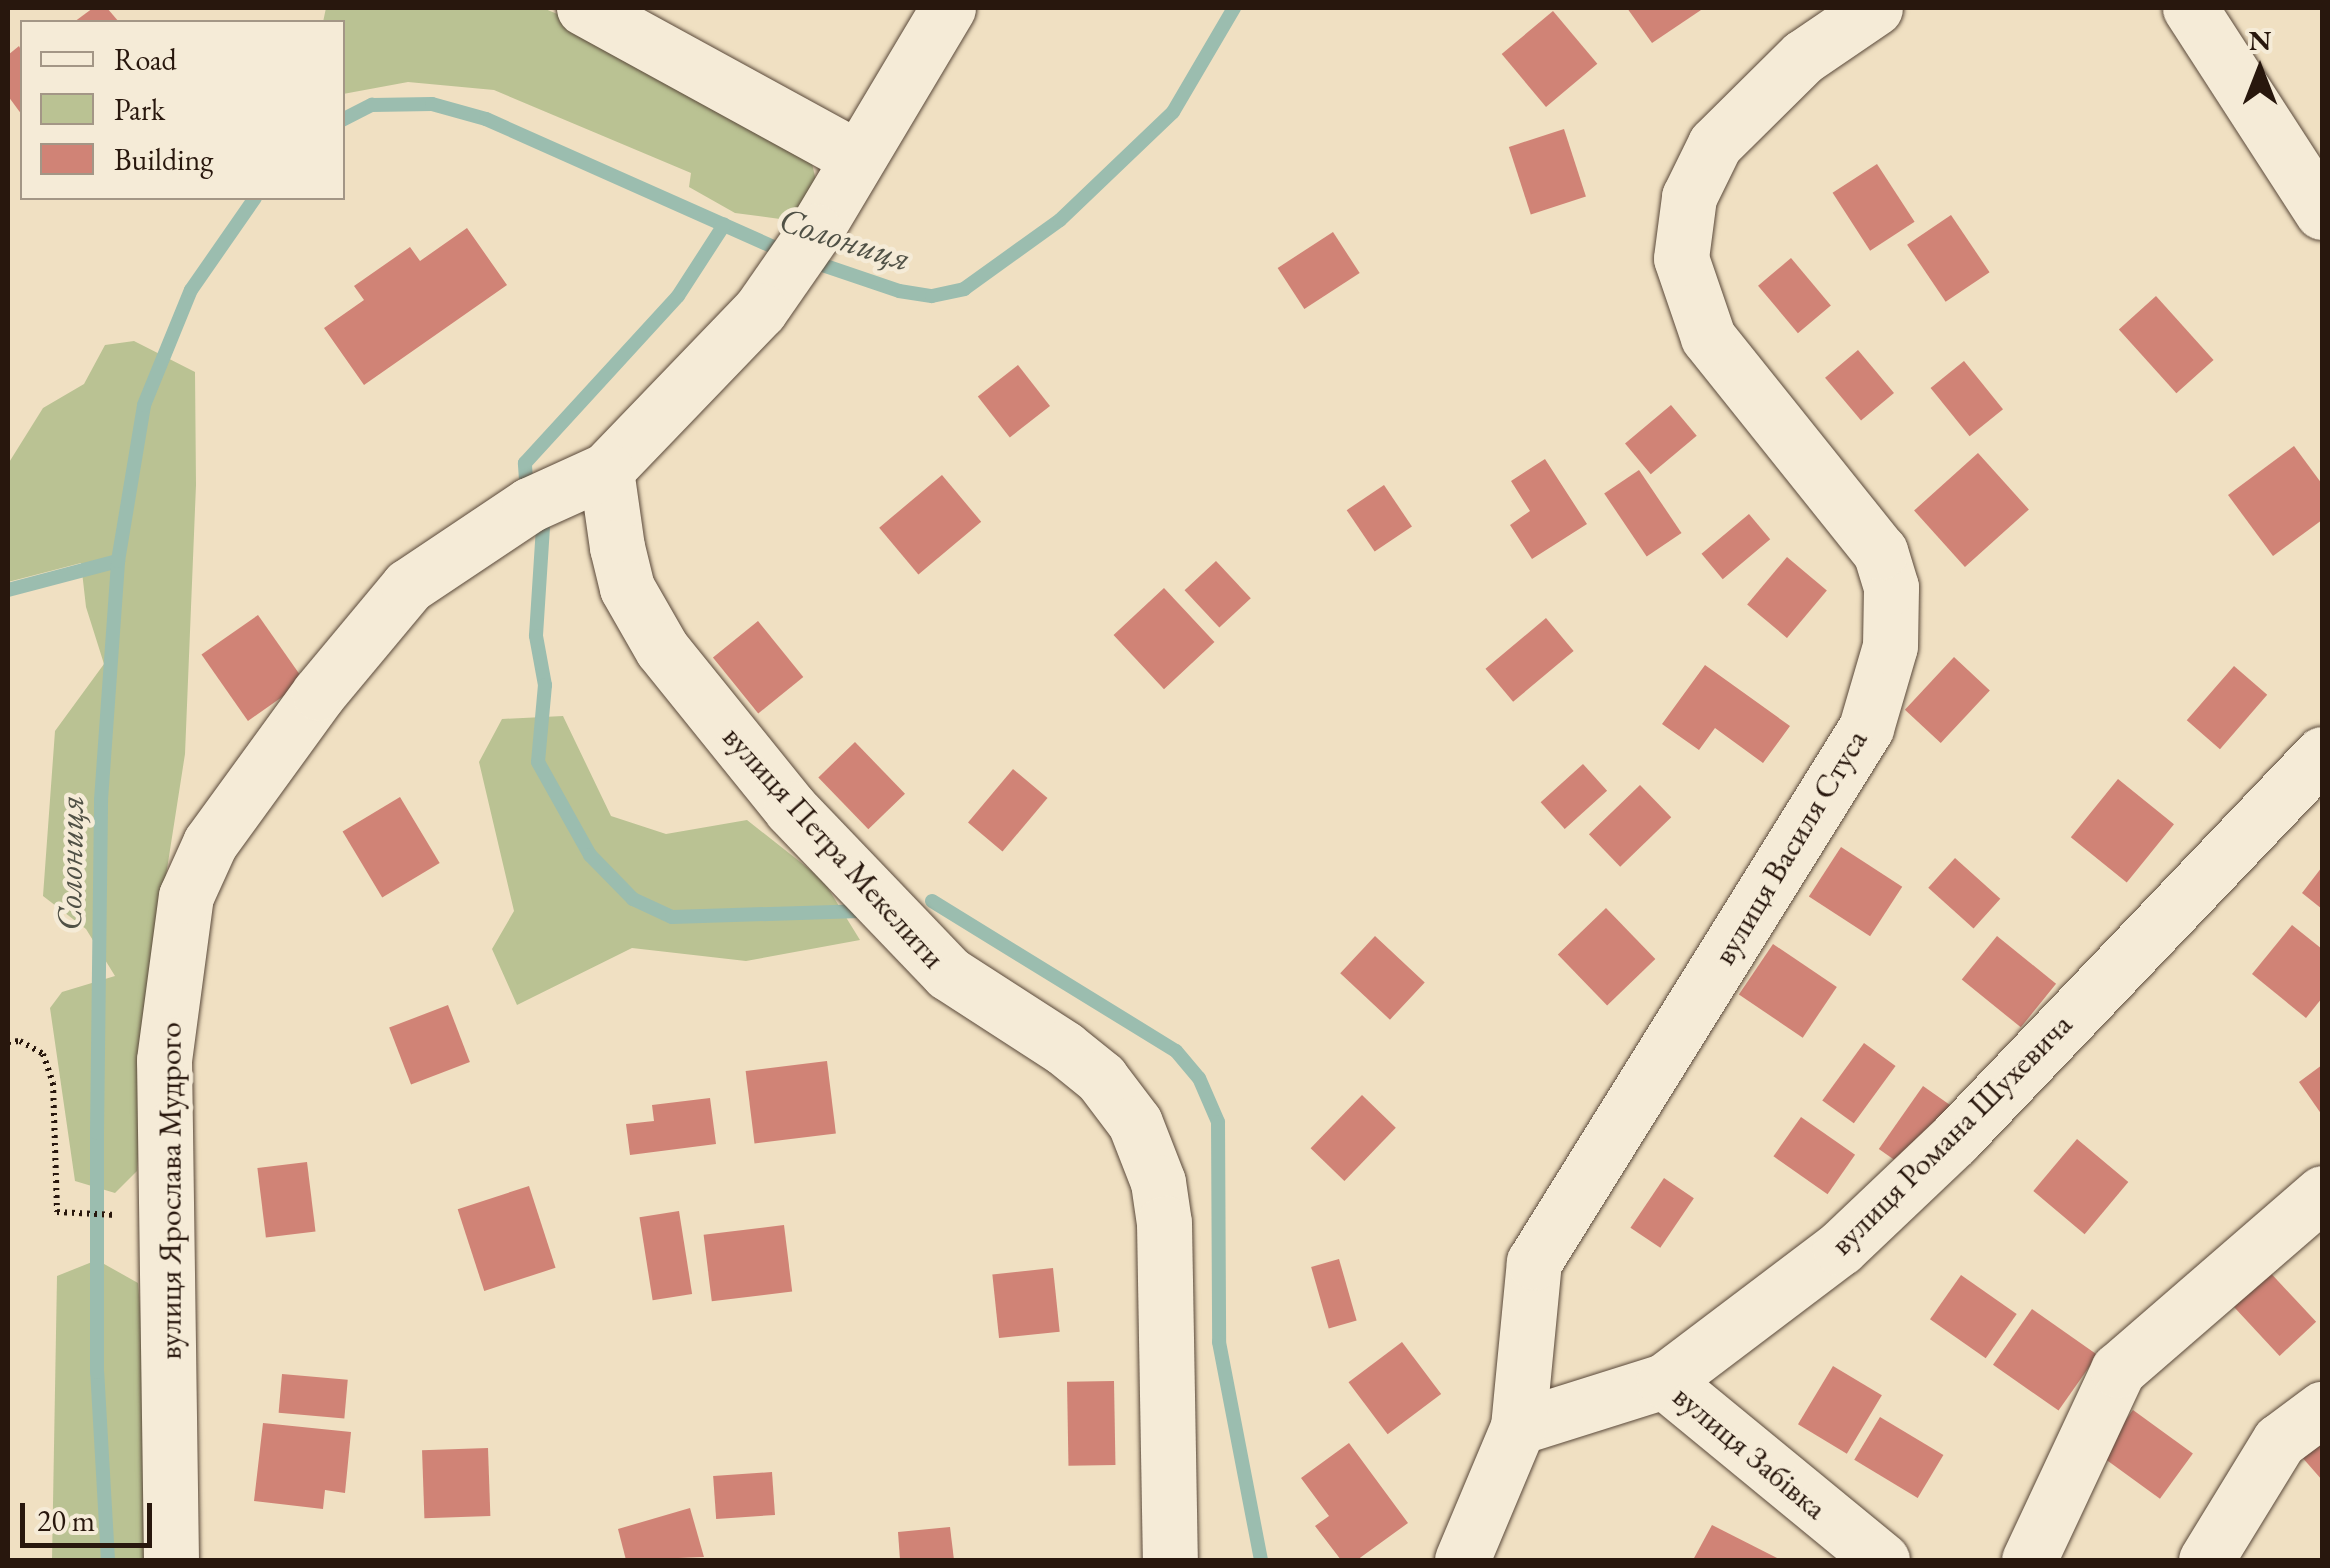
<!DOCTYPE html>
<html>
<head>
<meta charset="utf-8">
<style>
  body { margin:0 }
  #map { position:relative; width:2330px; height:1568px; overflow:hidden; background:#f0e0c2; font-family:"EB Garamond",serif }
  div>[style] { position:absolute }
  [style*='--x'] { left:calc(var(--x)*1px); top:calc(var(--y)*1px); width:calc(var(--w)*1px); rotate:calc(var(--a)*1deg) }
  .green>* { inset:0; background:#bac293 }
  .stream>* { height:14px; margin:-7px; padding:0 7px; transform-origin:7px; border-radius:7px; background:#9bbdaf }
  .building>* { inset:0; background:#d08376; transform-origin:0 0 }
  .path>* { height:6px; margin-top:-3px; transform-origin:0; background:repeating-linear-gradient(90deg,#28170d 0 2.5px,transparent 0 7.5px) }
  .roads { filter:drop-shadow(0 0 2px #5a493a) drop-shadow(0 0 2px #5a493a) }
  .minor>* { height:55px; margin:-27.5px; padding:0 27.5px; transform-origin:27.5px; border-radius:27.5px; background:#f5ebd7 }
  span { translate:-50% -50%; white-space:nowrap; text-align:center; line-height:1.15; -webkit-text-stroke:9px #f5ebd7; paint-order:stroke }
  .street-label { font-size:32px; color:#28170d }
  .water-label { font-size:35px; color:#505146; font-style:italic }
  .frame { position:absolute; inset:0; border:10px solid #28170d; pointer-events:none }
  .legend { position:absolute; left:20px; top:20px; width:325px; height:180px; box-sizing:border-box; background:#f5ebd7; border:2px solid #a39686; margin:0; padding:12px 18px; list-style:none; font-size:30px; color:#28170d }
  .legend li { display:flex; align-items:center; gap:20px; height:50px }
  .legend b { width:50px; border:2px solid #a39686 }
  .north { position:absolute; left:2210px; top:20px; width:100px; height:100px; -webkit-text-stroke:8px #f5ebd7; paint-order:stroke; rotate:0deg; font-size:28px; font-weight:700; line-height:40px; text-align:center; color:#28170d }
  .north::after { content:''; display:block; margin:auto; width:35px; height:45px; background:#28170d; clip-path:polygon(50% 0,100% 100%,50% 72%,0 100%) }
  .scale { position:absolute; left:20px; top:1503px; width:132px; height:45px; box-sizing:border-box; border:5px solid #28170d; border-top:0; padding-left:12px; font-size:30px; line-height:35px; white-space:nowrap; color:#28170d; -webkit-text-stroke:8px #f5ebd7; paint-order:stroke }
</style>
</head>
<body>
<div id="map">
  <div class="green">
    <div style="clip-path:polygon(326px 8px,543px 8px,614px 38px,811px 159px,816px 181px,807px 209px,780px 219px,735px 213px,689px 187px,691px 173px,494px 90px,408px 82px,343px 94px,342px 22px,323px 22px)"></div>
    <div style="clip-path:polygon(134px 341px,195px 372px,196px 485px,185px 754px,152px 965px,137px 1171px,115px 1193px,75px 1181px,50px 1008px,62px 992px,115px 976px,86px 929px,43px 896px,55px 731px,104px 664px,86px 607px,81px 563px,8px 582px,8px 464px,43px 408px,84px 384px,105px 345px)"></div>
    <div style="clip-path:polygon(563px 716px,611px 816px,666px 834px,747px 820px,823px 880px,860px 940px,746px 961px,632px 948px,517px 1005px,492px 949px,514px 911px,479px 762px,502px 719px)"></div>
    <div style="clip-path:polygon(97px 1260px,138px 1283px,161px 1560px,52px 1560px,57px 1276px)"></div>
  </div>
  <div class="stream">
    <div style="--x:342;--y:120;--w:34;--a:-27"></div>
    <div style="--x:372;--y:105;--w:60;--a:-1"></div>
    <div style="--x:432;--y:104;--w:56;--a:15.5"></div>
    <div style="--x:486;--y:119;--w:329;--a:24"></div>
    <div style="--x:808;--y:260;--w:96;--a:18.8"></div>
    <div style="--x:899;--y:291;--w:33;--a:9"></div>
    <div style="--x:932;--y:296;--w:33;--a:-12"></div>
    <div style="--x:964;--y:289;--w:118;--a:-35.7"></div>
    <div style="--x:1060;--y:220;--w:156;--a:-43.7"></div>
    <div style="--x:1173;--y:112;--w:121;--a:-59.6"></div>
    <div style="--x:527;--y:494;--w:31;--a:-94"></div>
    <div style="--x:525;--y:463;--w:226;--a:-47.5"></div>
    <div style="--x:678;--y:296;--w:85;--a:-57.1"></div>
    <div style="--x:543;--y:527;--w:109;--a:93.7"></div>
    <div style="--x:536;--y:636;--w:50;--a:79.6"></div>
    <div style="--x:545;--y:685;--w:77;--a:95.2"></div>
    <div style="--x:538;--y:762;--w:107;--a:60.8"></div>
    <div style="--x:590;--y:855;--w:62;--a:45.7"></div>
    <div style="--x:633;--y:899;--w:43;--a:24.8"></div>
    <div style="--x:672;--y:917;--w:195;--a:-1.8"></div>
    <div style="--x:8;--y:590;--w:114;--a:-14.8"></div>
    <div style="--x:932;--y:901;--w:286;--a:31.6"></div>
    <div style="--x:1176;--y:1051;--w:35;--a:50"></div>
    <div style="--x:1199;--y:1078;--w:48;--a:66.6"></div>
    <div style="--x:1218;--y:1122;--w:220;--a:89.7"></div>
    <div style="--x:1219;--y:1342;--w:222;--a:79.1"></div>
    <div style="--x:108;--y:1560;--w:188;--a:-93.3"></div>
    <div style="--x:97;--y:1372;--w:239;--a:-90"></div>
    <div style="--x:97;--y:1133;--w:333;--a:-89.3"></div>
    <div style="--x:101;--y:800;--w:240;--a:-85.9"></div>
    <div style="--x:118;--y:561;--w:158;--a:-80.5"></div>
    <div style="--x:144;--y:405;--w:124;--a:-67.8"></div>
    <div style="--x:191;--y:290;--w:112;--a:-55.2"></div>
  </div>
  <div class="building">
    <div style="clip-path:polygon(93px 8px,107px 8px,119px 22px,74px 22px)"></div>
    <div style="clip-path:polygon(1627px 8px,1704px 8px,1652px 43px)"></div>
    <div style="left:1553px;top:11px;width:69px;height:67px;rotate:50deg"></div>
    <div style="clip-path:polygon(19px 46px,22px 52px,22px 115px,8px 96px,8px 55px)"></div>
    <div style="left:1564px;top:129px;width:71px;height:58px;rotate:72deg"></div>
    <div style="left:1877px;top:164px;width:69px;height:53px;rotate:57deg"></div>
    <div style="left:1951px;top:215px;width:69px;height:53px;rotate:56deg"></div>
    <div style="clip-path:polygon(467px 228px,507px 285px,364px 385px,324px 328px,364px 300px,354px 286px,410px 247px,420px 261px)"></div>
    <div style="left:1333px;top:232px;width:49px;height:66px;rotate:57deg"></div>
    <div style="left:1791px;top:258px;width:62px;height:43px;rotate:50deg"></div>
    <div style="left:2156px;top:296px;width:86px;height:50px;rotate:48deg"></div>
    <div style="left:1858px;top:350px;width:56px;height:43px;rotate:50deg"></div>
    <div style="left:1964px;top:361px;width:62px;height:43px;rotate:51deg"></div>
    <div style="left:1018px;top:365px;width:52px;height:51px;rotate:52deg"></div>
    <div style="left:1671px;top:405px;width:40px;height:60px;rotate:50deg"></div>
    <div style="clip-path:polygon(2294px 446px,2322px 484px,2322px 520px,2273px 556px,2228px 495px)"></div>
    <div style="left:1978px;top:453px;width:76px;height:86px;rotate:48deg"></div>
    <div style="clip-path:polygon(1545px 459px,1587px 524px,1532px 559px,1510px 525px,1530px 511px,1511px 481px)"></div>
    <div style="left:1639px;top:470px;width:76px;height:42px;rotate:56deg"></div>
    <div style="left:942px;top:475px;width:61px;height:82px;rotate:50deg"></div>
    <div style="left:1384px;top:485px;width:50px;height:45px;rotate:56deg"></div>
    <div style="left:1749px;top:514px;width:33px;height:62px;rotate:50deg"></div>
    <div style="left:1787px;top:557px;width:52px;height:62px;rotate:40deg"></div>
    <div style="left:1216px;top:561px;width:51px;height:43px;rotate:47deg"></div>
    <div style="left:1164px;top:588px;width:74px;height:69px;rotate:47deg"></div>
    <div style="left:258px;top:615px;width:81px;height:69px;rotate:55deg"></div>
    <div style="left:1546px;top:618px;width:43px;height:79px;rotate:50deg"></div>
    <div style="left:758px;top:621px;width:72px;height:58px;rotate:51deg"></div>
    <div style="left:1954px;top:657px;width:49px;height:72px;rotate:43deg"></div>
    <div style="clip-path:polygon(1705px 665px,1790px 726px,1763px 763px,1715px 728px,1699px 750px,1662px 724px)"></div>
    <div style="left:2234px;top:666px;width:44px;height:72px;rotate:41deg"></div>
    <div style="left:855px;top:742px;width:72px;height:51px;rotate:46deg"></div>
    <div style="left:1583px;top:764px;width:36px;height:57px;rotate:48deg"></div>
    <div style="left:1013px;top:769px;width:45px;height:70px;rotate:40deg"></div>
    <div style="left:2118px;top:779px;width:72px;height:75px;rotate:39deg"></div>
    <div style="left:1640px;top:785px;width:45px;height:71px;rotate:46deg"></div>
    <div style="left:400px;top:797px;width:77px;height:67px;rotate:59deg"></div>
    <div style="left:1841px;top:847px;width:73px;height:59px;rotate:33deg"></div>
    <div style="left:1955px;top:858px;width:61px;height:40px;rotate:42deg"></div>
    <div style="clip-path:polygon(2322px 867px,2322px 909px,2302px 893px)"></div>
    <div style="left:1606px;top:908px;width:71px;height:67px;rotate:46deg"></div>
    <div style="clip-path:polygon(2292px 925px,2322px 949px,2322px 998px,2306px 1018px,2252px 974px)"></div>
    <div style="left:1375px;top:936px;width:68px;height:51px;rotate:43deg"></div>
    <div style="left:1997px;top:936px;width:76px;height:56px;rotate:39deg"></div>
    <div style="left:1773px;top:944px;width:77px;height:61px;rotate:34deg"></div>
    <div style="left:448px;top:1005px;width:61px;height:63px;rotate:69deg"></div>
    <div style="left:1864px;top:1043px;width:39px;height:71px;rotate:36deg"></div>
    <div style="left:827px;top:1061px;width:73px;height:82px;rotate:83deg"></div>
    <div style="clip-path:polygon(2322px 1065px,2322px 1115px,2299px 1082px)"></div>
    <div style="left:1923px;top:1086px;width:33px;height:77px;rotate:35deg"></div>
    <div style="left:1362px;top:1095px;width:47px;height:74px;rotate:44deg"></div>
    <div style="clip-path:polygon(710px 1098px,716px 1144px,630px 1155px,626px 1124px,654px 1121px,652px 1105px)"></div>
    <div style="left:1801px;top:1117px;width:66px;height:48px;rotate:35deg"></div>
    <div style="left:2077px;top:1139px;width:67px;height:68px;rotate:40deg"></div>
    <div style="left:307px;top:1162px;width:70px;height:50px;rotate:83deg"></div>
    <div style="left:1664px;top:1178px;width:36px;height:60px;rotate:34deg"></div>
    <div style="left:529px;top:1186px;width:86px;height:75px;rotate:72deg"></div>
    <div style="left:679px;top:1211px;width:84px;height:40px;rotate:81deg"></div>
    <div style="left:784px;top:1225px;width:67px;height:81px;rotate:83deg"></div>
    <div style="left:1339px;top:1259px;width:64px;height:29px;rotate:74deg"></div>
    <div style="left:2265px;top:1267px;width:75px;height:50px;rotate:47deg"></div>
    <div style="left:1053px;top:1268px;width:64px;height:61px;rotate:84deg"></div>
    <div style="left:1961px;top:1275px;width:68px;height:54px;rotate:35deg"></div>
    <div style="left:2032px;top:1309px;width:80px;height:68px;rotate:35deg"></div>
    <div style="left:1402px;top:1342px;width:65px;height:67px;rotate:53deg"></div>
    <div style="left:1833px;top:1366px;width:57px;height:68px;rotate:31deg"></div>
    <div style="left:282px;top:1374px;width:66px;height:39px;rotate:5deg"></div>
    <div style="left:1114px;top:1381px;width:84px;height:47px;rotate:89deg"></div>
    <div style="left:2133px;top:1410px;width:74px;height:56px;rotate:36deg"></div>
    <div style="left:1880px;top:1417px;width:74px;height:50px;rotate:31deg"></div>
    <div style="clip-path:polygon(263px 1423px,351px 1432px,345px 1493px,325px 1490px,323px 1509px,254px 1501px)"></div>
    <div style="clip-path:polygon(2322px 1437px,2322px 1480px,2301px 1456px)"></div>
    <div style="clip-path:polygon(1349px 1443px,1408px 1523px,1357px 1560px,1341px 1560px,1315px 1526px,1329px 1516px,1301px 1478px)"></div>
    <div style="left:488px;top:1448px;width:68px;height:66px;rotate:88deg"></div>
    <div style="left:772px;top:1472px;width:43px;height:59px;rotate:86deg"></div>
    <div style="clip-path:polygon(690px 1508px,704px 1557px,626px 1560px,618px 1529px)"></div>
    <div style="clip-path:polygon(1712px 1525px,1781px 1560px,1693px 1560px)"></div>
    <div style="clip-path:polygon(950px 1527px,954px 1560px,900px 1560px,898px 1532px)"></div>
  </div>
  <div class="path">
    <div style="--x:8;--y:1042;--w:12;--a:-5"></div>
    <div style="--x:20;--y:1041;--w:26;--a:29"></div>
    <div style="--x:43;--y:1054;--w:31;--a:71"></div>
    <div style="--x:53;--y:1083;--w:129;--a:88.2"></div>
    <div style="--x:57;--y:1212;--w:59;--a:2.9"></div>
  </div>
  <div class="roads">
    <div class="minor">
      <div style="--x:584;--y:8;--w:310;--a:28.7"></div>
      <div style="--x:948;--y:8;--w:260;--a:120.8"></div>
      <div style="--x:815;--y:231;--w:96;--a:124.8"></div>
      <div style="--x:760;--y:310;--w:222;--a:133.9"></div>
      <div style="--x:606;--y:470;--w:78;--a:81.9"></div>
      <div style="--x:617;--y:547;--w:42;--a:76.3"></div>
      <div style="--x:627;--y:588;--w:70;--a:60.2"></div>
      <div style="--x:662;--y:649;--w:206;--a:51.1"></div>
      <div style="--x:791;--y:809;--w:227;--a:46.2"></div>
      <div style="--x:948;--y:973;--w:138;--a:32.9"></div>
      <div style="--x:1064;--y:1048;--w:48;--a:39"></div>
      <div style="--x:1101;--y:1078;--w:56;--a:52.9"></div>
      <div style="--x:1135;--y:1123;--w:63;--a:68.7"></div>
      <div style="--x:1158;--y:1182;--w:41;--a:81.7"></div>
      <div style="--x:1164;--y:1223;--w:337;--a:89"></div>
      <div style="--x:2190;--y:8;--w:243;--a:57.1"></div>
      <div style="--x:1664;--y:1381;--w:282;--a:39.4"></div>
      <div style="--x:1518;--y:1427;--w:153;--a:-17.5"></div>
      <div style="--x:1664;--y:1381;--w:221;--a:-37.1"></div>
      <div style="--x:1840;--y:1248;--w:157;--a:-43.5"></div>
      <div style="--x:1954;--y:1140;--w:533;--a:-46.37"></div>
      <div style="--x:171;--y:1560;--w:500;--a:-90.8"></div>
      <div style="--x:164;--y:1060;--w:165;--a:-82.4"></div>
      <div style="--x:186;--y:896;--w:58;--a:-65.6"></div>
      <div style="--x:210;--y:843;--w:185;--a:-54"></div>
      <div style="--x:319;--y:693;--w:139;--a:-50.2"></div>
      <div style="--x:408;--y:586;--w:146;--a:-33.8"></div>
      <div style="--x:529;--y:505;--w:85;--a:-24.4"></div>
      <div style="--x:1462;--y:1560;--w:144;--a:-67.2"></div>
      <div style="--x:1518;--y:1427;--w:166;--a:-84.5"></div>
      <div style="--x:1534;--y:1262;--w:629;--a:-58.13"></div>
      <div style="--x:1866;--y:728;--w:85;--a:-73.7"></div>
      <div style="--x:1890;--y:646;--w:59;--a:-89"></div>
      <div style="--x:1891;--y:587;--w:37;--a:-107"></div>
      <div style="--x:1880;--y:552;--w:275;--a:-128.7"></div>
      <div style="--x:1708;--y:337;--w:83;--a:-108.9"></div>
      <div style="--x:1681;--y:258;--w:62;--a:-82.5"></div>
      <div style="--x:1689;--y:197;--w:59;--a:-63.9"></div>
      <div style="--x:1715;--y:144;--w:124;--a:-44.7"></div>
      <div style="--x:1803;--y:57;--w:87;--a:-34.2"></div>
      <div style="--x:2029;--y:1560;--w:210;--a:-64.9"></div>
      <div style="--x:2118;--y:1370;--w:270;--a:-40.9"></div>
      <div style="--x:2206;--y:1560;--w:140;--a:-58.5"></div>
      <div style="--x:2279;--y:1441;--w:54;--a:-36.7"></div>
    </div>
  </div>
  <div class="street-label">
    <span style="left:834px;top:847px;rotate:48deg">вулиця Петра Мекелити</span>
    <span style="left:1790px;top:847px;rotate:-59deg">вулиця Василя Стуса</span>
    <span style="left:1951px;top:1134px;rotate:-45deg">вулиця Романа Шухевича</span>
    <span style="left:170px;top:1191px;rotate:-90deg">вулиця Ярослава Мудрого</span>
    <span style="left:1750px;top:1452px;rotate:40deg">вулиця Забівка</span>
  </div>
  <div class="water-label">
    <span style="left:845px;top:239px;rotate:18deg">Солониця</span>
    <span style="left:70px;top:863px;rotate:-89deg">Солониця</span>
  </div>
  <div class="frame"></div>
  <ul class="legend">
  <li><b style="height:12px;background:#f5ebd7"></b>Road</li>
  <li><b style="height:28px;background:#bac293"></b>Park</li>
  <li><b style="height:28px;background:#d08376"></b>Building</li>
  </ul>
  <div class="north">N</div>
  <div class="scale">20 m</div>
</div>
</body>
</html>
